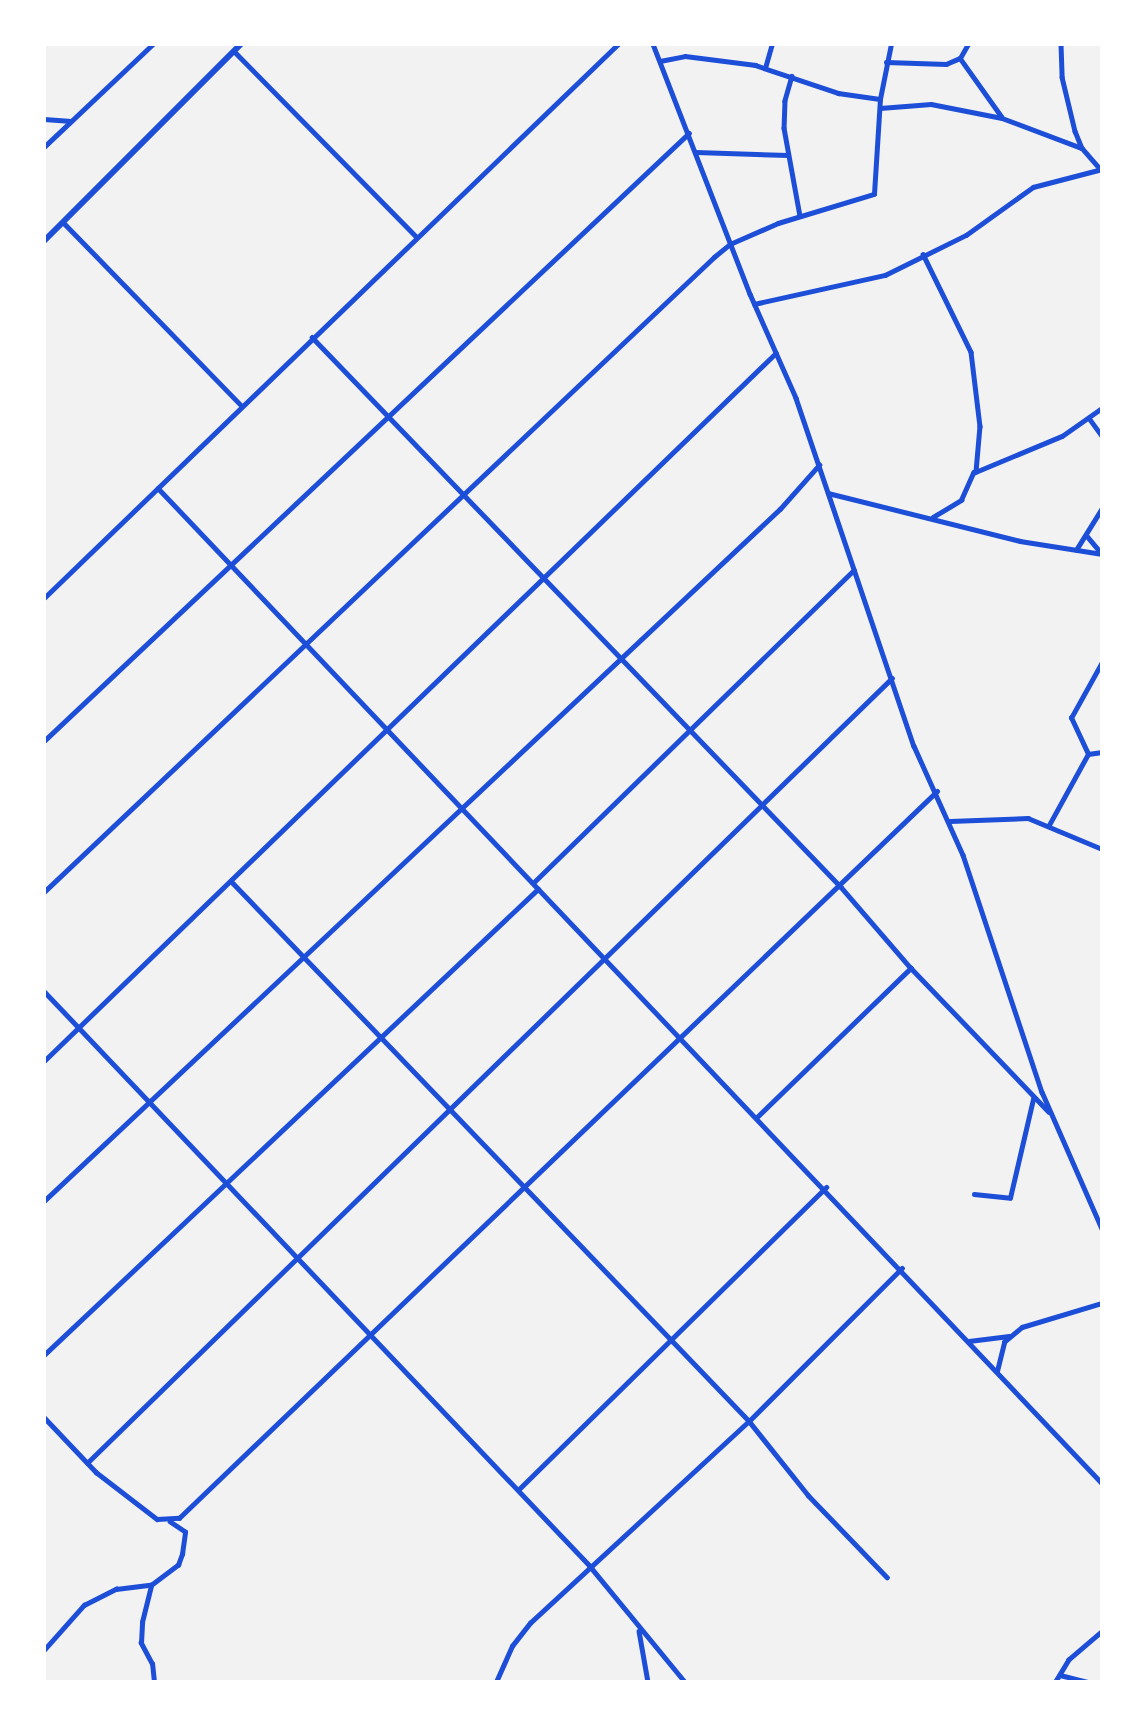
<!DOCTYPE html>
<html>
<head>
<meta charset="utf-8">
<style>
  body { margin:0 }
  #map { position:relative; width:1146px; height:1726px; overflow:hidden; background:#f2f2f2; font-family:"Roboto Condensed",sans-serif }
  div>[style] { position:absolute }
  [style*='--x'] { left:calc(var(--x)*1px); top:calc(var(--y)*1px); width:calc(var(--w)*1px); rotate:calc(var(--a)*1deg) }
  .minor>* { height:4.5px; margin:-2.25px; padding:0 2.25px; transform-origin:2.25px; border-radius:2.25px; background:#1d4ed8 }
  .secondary>* { height:6px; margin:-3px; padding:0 3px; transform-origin:3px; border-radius:3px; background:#1d4ed8 }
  span { translate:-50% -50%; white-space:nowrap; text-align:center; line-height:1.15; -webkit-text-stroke:6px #fff; paint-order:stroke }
  .frame { position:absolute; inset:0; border:46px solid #fff; pointer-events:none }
</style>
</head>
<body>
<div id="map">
  <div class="minor">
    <div style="--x:653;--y:44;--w:268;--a:68.8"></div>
    <div style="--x:750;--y:294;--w:114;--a:66.1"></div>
    <div style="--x:796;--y:398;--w:367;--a:71.3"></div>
    <div style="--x:914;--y:746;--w:120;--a:65.8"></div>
    <div style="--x:963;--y:855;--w:250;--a:71.6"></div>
    <div style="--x:1042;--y:1092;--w:150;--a:66.3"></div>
    <div style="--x:1061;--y:44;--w:33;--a:88"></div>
    <div style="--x:1062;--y:77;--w:56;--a:76.5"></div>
    <div style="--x:1075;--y:131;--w:18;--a:68"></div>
    <div style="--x:1082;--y:148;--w:30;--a:49"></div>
    <div style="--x:234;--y:51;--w:261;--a:45.5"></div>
    <div style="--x:960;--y:58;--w:72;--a:54.6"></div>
    <div style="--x:660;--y:61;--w:25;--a:-11"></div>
    <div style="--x:685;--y:56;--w:71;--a:7.3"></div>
    <div style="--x:755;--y:65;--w:88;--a:18.6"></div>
    <div style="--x:838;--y:93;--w:42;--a:8.1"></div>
    <div style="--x:886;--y:62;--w:60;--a:1.9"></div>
    <div style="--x:946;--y:64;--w:15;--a:-23"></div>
    <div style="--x:960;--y:58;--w:16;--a:-60"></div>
    <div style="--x:765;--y:68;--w:25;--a:-74"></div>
    <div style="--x:792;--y:76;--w:26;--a:106"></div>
    <div style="--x:785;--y:101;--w:27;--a:92"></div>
    <div style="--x:784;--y:128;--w:89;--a:79.7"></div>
    <div style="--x:880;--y:108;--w:51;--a:-4.5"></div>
    <div style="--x:931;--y:104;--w:72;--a:11.2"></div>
    <div style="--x:1002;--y:118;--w:85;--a:20.6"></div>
    <div style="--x:44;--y:119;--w:27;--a:4"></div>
    <div style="--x:44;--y:147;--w:150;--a:-43.4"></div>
    <div style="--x:696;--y:152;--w:92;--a:1.9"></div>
    <div style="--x:63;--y:222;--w:254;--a:45.8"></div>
    <div style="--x:923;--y:254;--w:109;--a:63.9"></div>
    <div style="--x:971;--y:352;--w:75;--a:83.1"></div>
    <div style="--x:980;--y:426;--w:46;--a:95"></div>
    <div style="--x:754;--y:304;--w:134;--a:-12.5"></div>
    <div style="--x:885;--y:275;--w:90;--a:-26.3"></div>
    <div style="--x:966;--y:235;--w:82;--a:-35.6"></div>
    <div style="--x:1033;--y:187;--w:71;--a:-14.6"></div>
    <div style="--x:312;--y:337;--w:763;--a:46.11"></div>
    <div style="--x:841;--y:887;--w:107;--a:49.2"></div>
    <div style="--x:911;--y:968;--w:199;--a:46.2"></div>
    <div style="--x:1089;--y:418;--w:22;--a:54"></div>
    <div style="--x:158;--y:488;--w:1372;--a:46.51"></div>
    <div style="--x:828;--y:493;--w:198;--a:14"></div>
    <div style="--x:1020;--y:541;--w:83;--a:9"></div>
    <div style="--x:933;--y:517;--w:33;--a:-31"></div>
    <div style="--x:961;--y:500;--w:30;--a:-66"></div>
    <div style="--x:973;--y:473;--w:96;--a:-22.6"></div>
    <div style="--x:1062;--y:436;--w:49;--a:-35"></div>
    <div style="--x:1087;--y:536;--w:23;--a:50"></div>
    <div style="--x:1076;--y:550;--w:49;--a:-58.2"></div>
    <div style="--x:44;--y:598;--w:798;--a:-43.98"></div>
    <div style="--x:44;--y:741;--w:886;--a:-43.31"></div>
    <div style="--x:1088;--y:754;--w:40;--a:-115"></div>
    <div style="--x:1071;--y:718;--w:64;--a:-61"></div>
    <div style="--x:1088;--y:754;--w:14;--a:-8"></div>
    <div style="--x:950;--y:821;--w:78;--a:-2.2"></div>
    <div style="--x:1028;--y:818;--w:80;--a:22.7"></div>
    <div style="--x:1049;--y:825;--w:81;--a:-61.2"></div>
    <div style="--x:232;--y:882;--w:747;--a:46.19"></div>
    <div style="--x:749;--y:1421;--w:95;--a:51.4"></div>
    <div style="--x:808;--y:1495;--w:114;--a:46.1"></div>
    <div style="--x:533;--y:883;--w:448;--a:-44.3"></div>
    <div style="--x:44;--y:892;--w:923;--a:-43.46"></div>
    <div style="--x:714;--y:257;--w:21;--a:-39"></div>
    <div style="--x:730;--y:244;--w:52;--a:-23.6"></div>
    <div style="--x:778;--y:223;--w:100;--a:-16.8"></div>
    <div style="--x:874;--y:194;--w:95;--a:-86.4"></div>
    <div style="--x:880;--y:99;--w:56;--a:-78.7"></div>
    <div style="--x:44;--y:991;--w:792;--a:46.48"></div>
    <div style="--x:589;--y:1565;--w:151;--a:50.6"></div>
    <div style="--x:44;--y:1061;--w:1018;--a:-44.05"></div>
    <div style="--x:757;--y:1117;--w:214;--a:-44.1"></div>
    <div style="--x:974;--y:1194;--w:36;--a:6"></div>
    <div style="--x:1010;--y:1198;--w:102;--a:-76.9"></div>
    <div style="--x:44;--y:1201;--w:1010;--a:-43.24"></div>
    <div style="--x:780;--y:509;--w:59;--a:-48.4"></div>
    <div style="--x:969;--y:1341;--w:40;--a:-7.1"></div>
    <div style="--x:44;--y:1355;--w:679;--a:-43.33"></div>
    <div style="--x:997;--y:1371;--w:30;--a:-76"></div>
    <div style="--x:1004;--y:1342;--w:23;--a:-40"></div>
    <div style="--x:1022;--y:1327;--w:84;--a:-16.7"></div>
    <div style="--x:44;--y:1417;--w:76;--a:46.6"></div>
    <div style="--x:96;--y:1472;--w:77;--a:37.6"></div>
    <div style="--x:157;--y:1519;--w:22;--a:-3"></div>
    <div style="--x:179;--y:1518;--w:1050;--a:-43.8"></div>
    <div style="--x:87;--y:1463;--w:1124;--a:-44.28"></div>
    <div style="--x:518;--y:1490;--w:432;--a:-44.5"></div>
    <div style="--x:639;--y:1631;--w:52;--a:80"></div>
    <div style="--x:44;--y:1650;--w:60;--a:-48.4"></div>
    <div style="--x:84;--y:1605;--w:36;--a:-27"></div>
    <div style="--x:116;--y:1589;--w:34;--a:-7"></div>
    <div style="--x:1060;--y:1675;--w:29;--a:14"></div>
    <div style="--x:154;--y:1682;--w:18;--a:-96"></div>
    <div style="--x:152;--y:1664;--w:24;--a:-118"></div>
    <div style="--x:141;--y:1643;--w:21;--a:-87"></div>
    <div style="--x:142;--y:1622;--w:38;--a:-76"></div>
    <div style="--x:151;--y:1585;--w:34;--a:-37"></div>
    <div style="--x:178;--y:1565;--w:12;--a:-70"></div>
    <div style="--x:182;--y:1554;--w:22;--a:-82"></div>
    <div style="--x:185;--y:1532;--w:18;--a:-146"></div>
    <div style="--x:496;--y:1682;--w:39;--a:-66"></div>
    <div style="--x:512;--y:1646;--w:29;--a:-52"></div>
    <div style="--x:530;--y:1623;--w:298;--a:-42.7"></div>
    <div style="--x:749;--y:1421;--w:216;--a:-45"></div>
    <div style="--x:1055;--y:1682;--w:26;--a:-59"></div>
    <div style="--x:1068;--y:1660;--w:45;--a:-40.5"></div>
  </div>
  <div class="secondary">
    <div style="--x:44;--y:241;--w:279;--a:-45"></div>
  </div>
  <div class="frame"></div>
</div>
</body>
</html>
